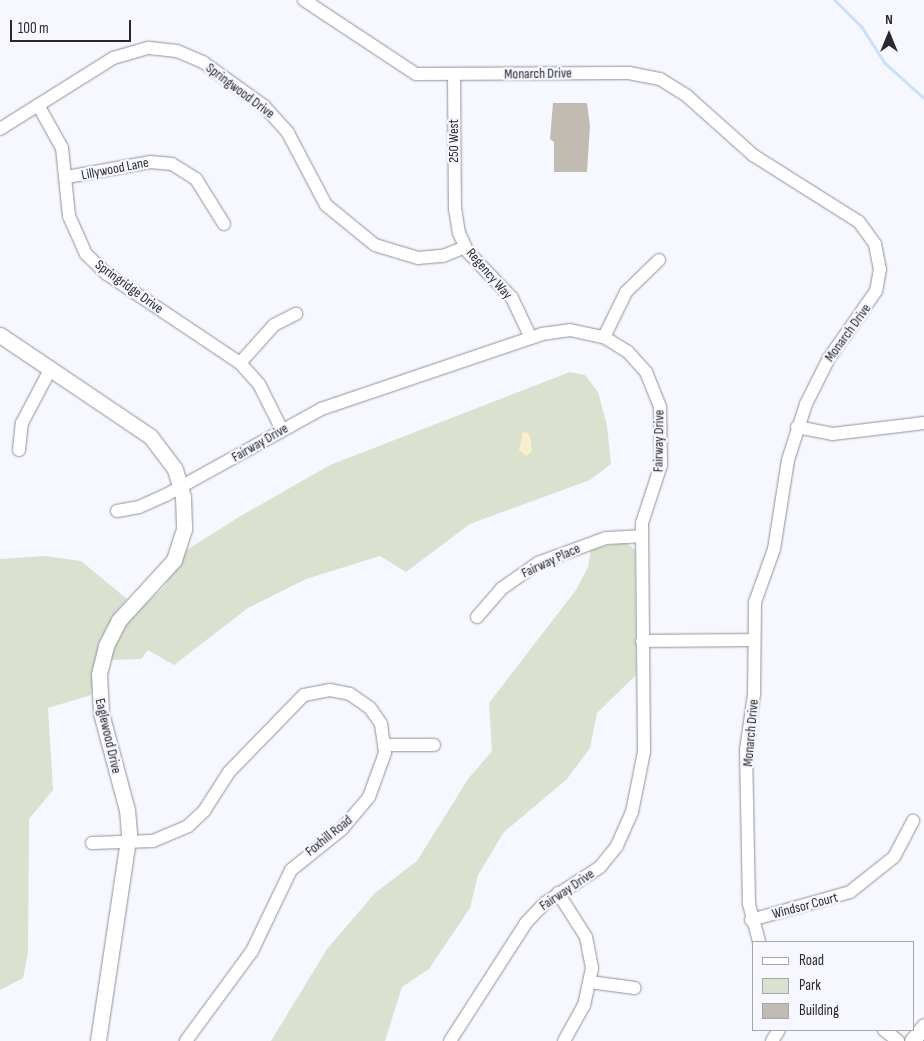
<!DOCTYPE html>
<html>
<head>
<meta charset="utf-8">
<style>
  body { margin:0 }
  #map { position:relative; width:924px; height:1041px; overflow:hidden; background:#f7f8ff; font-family:"Sofia Sans Condensed",sans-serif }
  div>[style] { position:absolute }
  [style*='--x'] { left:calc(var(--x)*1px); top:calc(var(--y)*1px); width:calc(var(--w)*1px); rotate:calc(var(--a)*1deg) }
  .green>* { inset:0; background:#dae1ce }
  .sand>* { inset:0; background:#f9efca }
  .stream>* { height:2.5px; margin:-1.25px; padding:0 1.25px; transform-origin:1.25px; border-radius:1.25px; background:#c9e1fb }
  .building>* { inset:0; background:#c2bbb2 }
  .roads { filter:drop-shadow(0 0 1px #8f919b) drop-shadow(0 0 1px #8f919b) }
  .minor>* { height:12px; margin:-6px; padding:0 6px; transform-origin:6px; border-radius:6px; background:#fff }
  .major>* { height:15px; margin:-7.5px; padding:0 7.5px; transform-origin:7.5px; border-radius:7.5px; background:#fff }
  span { translate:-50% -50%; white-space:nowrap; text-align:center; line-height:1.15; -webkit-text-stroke:4.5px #f7f8ff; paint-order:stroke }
  .street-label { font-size:14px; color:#29292d }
  .legend { position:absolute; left:752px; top:941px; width:162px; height:90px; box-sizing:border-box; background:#f7f8ff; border:1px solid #a5a5ab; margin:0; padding:6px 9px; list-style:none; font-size:15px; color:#29292d }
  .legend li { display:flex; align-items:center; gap:10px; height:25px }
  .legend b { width:25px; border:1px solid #a5a5ab }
  .north { position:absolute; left:864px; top:10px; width:50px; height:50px; -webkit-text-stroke:4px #f7f8ff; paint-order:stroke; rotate:0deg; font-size:14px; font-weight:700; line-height:20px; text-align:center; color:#29292d }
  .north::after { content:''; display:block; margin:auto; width:18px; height:22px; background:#29292d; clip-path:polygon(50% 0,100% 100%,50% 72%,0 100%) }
  .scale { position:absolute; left:10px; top:20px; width:121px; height:22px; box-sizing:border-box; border:2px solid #29292d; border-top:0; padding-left:6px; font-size:15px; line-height:18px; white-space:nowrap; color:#29292d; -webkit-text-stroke:4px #f7f8ff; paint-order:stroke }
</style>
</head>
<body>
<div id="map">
  <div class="green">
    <div style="clip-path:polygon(570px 372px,585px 375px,598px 392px,607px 425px,611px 464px,590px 480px,470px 524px,406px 572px,380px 556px,306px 579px,248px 608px,174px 665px,148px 650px,141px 659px,109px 660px,127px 621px,164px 587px,185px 551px,239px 517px,330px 465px)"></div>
    <div style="clip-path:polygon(626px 542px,635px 550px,636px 675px,597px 713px,590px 748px,567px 779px,504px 832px,478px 875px,470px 908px,429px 969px,402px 987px,385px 1041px,271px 1041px,327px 949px,375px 893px,417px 861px,468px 779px,492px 751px,489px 703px,576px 590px,588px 567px,591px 549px)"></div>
    <div style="clip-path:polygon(44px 556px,81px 561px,127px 599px,113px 616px,99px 643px,91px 695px,48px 708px,53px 790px,29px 819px,28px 953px,23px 978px,0 990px,0 559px)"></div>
  </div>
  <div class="sand">
    <div style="clip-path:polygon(523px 432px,528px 433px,531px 440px,532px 451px,526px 456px,519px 450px)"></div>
  </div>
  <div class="stream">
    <div style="--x:835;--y:0;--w:38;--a:45"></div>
    <div style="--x:862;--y:27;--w:43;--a:57.4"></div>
    <div style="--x:885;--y:63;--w:52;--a:41.9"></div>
  </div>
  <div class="building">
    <div style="clip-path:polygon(553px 103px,587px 103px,590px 126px,587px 172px,554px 172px,554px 142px,550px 139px)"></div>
  </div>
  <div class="roads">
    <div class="minor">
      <div style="--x:304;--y:0;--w:134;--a:33.5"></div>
      <div style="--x:416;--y:74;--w:213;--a:-0.3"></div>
      <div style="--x:629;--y:73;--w:32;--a:11"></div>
      <div style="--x:660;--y:79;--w:32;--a:32"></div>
      <div style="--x:687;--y:96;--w:89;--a:41.8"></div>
      <div style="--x:753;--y:155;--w:125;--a:32.3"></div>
      <div style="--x:859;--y:222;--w:27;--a:54"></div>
      <div style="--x:875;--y:244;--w:25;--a:79"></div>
      <div style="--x:880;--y:269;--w:22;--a:100"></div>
      <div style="--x:876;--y:291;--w:82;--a:125"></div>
      <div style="--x:829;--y:358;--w:51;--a:116.6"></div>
      <div style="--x:806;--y:404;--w:59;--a:107.8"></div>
      <div style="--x:788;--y:460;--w:90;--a:98.9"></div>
      <div style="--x:774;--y:549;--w:56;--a:109.7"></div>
      <div style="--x:755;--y:602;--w:92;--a:90.6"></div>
      <div style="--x:754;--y:694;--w:57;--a:98.1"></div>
      <div style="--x:746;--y:750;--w:154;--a:88.9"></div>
      <div style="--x:749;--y:904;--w:39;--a:75"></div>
      <div style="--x:454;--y:75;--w:133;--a:89.6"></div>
      <div style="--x:455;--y:208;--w:25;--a:81"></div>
      <div style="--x:459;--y:233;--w:21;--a:65"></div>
      <div style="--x:468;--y:252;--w:64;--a:46.3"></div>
      <div style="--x:512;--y:298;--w:44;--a:64.6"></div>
      <div style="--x:38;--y:105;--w:49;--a:60.8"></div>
      <div style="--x:62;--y:148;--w:68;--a:84.1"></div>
      <div style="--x:69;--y:216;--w:42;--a:65.9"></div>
      <div style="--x:86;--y:254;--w:29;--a:44"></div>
      <div style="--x:107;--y:274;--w:160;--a:33.8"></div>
      <div style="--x:240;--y:363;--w:28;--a:48"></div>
      <div style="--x:259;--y:384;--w:51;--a:63.4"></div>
      <div style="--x:0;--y:129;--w:133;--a:-32.1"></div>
      <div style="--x:113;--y:58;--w:37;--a:-16"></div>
      <div style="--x:149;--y:48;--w:28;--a:6"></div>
      <div style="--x:177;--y:51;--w:28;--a:23"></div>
      <div style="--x:203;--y:62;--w:75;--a:35.8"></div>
      <div style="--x:264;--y:106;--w:36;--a:48"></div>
      <div style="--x:288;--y:133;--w:81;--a:62.2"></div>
      <div style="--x:326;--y:205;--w:63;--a:39.2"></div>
      <div style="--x:375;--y:245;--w:45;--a:16.8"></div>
      <div style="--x:418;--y:258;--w:25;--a:-5"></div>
      <div style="--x:443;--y:256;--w:24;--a:-22"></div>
      <div style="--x:67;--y:177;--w:84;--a:-10.2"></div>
      <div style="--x:150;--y:162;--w:22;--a:5"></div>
      <div style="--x:172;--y:164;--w:28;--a:32"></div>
      <div style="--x:196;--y:179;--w:53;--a:58.1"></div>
      <div style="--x:604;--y:337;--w:50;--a:-63.9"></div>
      <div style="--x:626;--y:292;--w:46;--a:-44.1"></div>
      <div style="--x:240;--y:363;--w:51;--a:-48.2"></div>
      <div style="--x:274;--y:325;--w:25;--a:-27"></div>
      <div style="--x:797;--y:427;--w:36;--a:11"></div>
      <div style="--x:832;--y:434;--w:93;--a:-6.8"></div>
      <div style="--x:19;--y:450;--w:27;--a:-84"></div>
      <div style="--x:22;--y:423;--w:62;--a:-62.2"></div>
      <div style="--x:117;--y:511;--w:22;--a:-10"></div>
      <div style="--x:139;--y:507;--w:30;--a:-24"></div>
      <div style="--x:166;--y:495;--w:177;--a:-29"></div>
      <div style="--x:321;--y:409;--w:233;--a:-18.7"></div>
      <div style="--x:542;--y:334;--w:28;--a:-8"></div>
      <div style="--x:570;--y:330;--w:35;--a:12"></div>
      <div style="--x:604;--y:337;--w:28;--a:32"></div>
      <div style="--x:628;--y:352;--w:27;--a:48"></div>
      <div style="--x:646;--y:372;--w:38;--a:68"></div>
      <div style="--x:660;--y:407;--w:58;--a:89"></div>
      <div style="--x:661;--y:465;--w:61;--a:108.1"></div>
      <div style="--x:642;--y:523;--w:229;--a:89.5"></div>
      <div style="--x:644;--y:752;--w:61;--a:101.3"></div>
      <div style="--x:632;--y:812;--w:37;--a:114"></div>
      <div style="--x:617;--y:846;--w:27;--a:129"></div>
      <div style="--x:600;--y:867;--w:66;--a:146.8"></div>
      <div style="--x:545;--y:903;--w:28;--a:134"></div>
      <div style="--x:526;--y:923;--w:140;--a:122.8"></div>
      <div style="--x:477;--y:617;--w:37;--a:-49"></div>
      <div style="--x:501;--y:589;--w:45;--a:-35.1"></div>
      <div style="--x:538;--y:563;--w:72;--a:-20.2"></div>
      <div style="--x:606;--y:538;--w:35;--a:-3"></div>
      <div style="--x:642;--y:641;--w:112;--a:-0.5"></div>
      <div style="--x:385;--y:745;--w:49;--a:0"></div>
      <div style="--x:92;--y:843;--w:61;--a:-1.9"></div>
      <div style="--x:153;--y:841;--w:38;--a:-23"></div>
      <div style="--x:188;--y:826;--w:22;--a:-43"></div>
      <div style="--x:204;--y:811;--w:46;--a:-57.3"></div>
      <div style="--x:229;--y:772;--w:107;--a:-45.8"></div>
      <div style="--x:304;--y:695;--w:26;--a:-11"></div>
      <div style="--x:330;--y:690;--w:20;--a:11"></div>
      <div style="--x:350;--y:694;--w:24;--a:35"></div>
      <div style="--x:370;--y:708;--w:19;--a:55"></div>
      <div style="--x:381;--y:724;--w:29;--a:82"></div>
      <div style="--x:385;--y:753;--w:47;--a:110"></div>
      <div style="--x:369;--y:797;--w:42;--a:130.2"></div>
      <div style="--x:342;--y:829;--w:65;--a:141.2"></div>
      <div style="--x:291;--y:870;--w:90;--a:115.7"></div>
      <div style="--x:252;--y:951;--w:112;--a:126.3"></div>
      <div style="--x:558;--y:893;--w:52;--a:57.5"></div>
      <div style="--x:586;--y:937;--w:32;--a:79"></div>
      <div style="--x:592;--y:968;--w:38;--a:102"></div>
      <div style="--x:584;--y:1005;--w:41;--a:119.1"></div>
      <div style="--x:751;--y:920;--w:103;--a:-15.8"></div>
      <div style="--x:850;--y:892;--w:56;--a:-38.5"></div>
      <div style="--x:894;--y:857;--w:41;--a:-62.2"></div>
      <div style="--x:590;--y:982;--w:45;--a:7.6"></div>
      <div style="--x:884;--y:1030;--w:18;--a:38"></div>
      <div style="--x:772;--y:1041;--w:13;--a:-58"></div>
    </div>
    <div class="major">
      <div style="--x:0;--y:335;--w:181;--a:34"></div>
      <div style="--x:150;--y:436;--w:41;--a:52.9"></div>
      <div style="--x:175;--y:469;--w:29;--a:74"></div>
      <div style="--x:183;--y:497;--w:32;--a:88"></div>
      <div style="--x:184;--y:529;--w:33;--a:108"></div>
      <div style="--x:174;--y:560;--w:81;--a:132.5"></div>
      <div style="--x:119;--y:620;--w:29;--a:117"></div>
      <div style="--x:106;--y:646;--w:29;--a:104"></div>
      <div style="--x:99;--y:674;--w:39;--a:87"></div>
      <div style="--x:101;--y:713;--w:100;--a:75"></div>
      <div style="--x:127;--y:810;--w:23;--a:85"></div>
      <div style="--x:129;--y:833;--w:210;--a:98.5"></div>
      <div style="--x:912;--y:1041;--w:19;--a:-51"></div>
    </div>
  </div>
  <div class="street-label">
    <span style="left:538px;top:74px;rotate:-1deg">Monarch Drive</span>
    <span style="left:240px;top:91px;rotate:37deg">Springwood Drive</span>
    <span style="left:454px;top:141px;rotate:-90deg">250 West</span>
    <span style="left:115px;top:169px;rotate:-11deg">Lillywood Lane</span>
    <span style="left:489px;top:274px;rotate:49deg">Regency Way</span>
    <span style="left:129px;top:287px;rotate:36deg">Springridge Drive</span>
    <span style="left:848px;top:333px;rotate:-54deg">Monarch Drive</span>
    <span style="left:659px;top:441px;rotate:-89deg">Fairway Drive</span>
    <span style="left:260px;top:443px;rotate:-30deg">Fairway Drive</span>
    <span style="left:551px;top:561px;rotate:-25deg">Fairway Place</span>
    <span style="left:751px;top:733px;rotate:-85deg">Monarch Drive</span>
    <span style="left:108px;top:736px;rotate:77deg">Eaglewood Drive</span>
    <span style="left:329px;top:836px;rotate:-39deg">Foxhill Road</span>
    <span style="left:567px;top:890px;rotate:-34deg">Fairway Drive</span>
    <span style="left:805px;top:906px;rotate:-15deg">Windsor Court</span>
  </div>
  <ul class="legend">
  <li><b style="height:6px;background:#fff"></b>Road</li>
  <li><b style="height:14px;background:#dae1ce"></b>Park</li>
  <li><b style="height:14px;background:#c2bbb2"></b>Building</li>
  </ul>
  <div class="north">N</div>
  <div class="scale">100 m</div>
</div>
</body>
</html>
